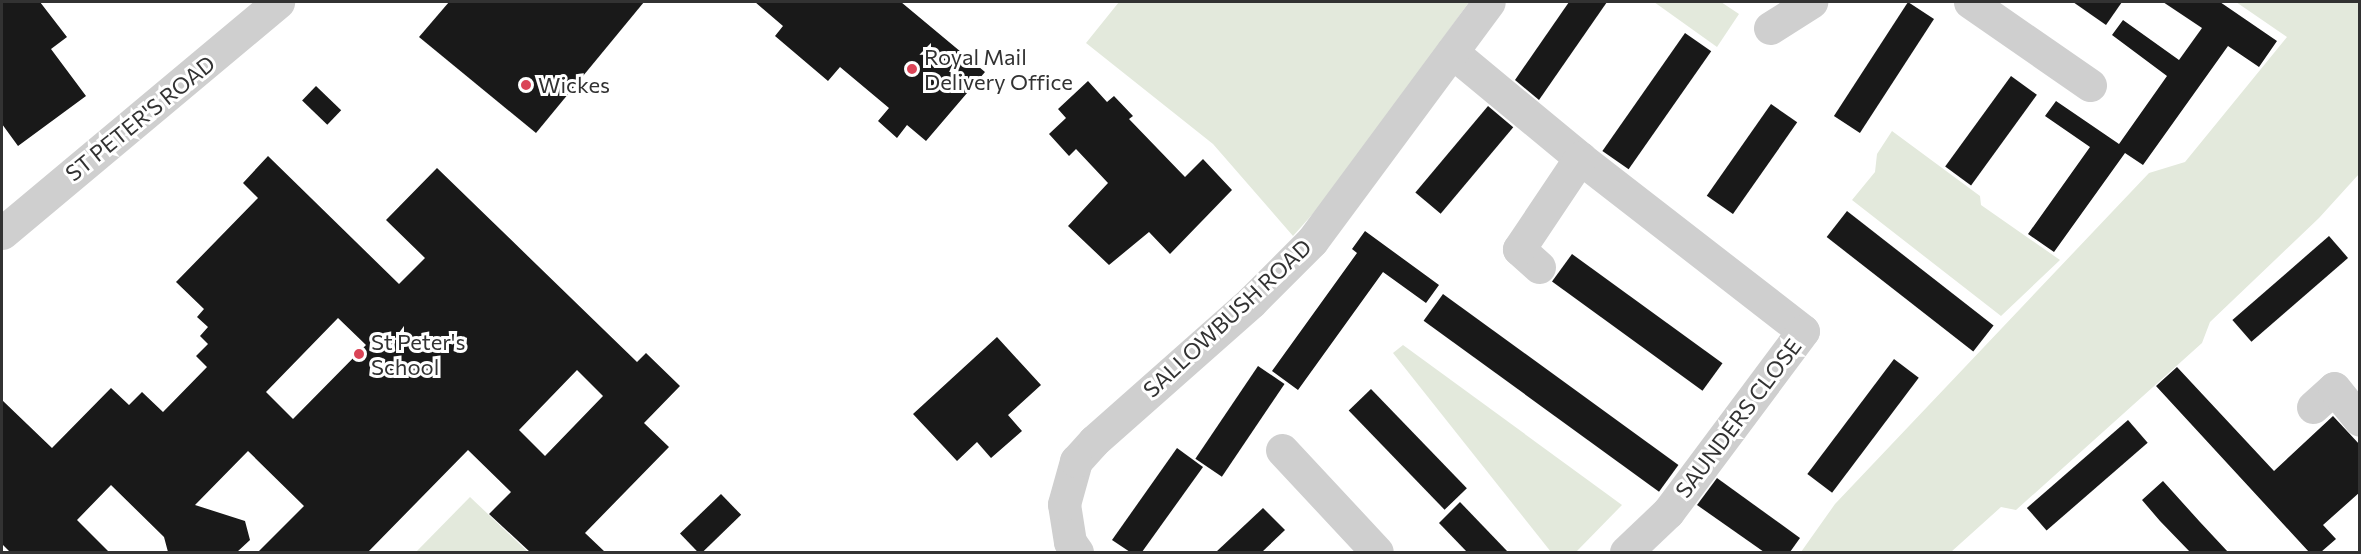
<!DOCTYPE html>
<html>
<head>
<meta charset="utf-8">
<style>
  body { margin:0 }
  #map { position:relative; width:2361px; height:554px; overflow:hidden; background:#fff; font-family:Commissioner,sans-serif }
  div>[style] { position:absolute }
  [style*='--x'] { left:calc(var(--x)*1px); top:calc(var(--y)*1px); width:calc(var(--w)*1px); rotate:calc(var(--a)*1deg) }
  .green>* { inset:0; background:#e3e9dc }
  .building>* { inset:0; background:#191919; transform-origin:0 0 }
  .minor>* { height:33px; margin:-16.5px; padding:0 16.5px; transform-origin:16.5px; border-radius:16.5px; background:#cfcfcf }
  .dots>* { width:16px; height:16px; translate:-50% -50%; box-sizing:border-box; border:3px solid #fff; border-radius:50% }
  span { translate:-50% -50%; white-space:nowrap; text-align:center; line-height:1.15; -webkit-text-stroke:6px #fff; paint-order:stroke }
  .poi-label { font-size:22px; color:#323232 }
  .left { translate:0 -50%; text-align:left }
  .street-label { font-size:22px; color:#323232 }
  .frame { position:absolute; inset:0; border:3px solid #323232; pointer-events:none }
</style>
</head>
<body>
<div id="map">
  <div class="green">
    <div style="clip-path:polygon(1119px 2px,1469px 2px,1335px 189px,1293px 236px,1213px 144px,1086px 43px)"></div>
    <div style="clip-path:polygon(1654px 2px,1721px 2px,1739px 14px,1717px 47px)"></div>
    <div style="clip-path:polygon(2236px 2px,2359px 2px,2359px 174px,2319px 218px,2210px 322px,2202px 343px,2016px 510px,2001px 507px,1951px 552px,1801px 552px,1835px 504px,2149px 173px,2185px 162px,2287px 37px)"></div>
    <div style="clip-path:polygon(1892px 131px,1980px 196px,1981px 205px,2060px 260px,2001px 316px,1852px 200px,1875px 172px,1877px 154px)"></div>
    <div style="clip-path:polygon(1403px 345px,1622px 505px,1576px 552px,1551px 552px,1393px 353px)"></div>
    <div style="clip-path:polygon(470px 497px,528px 552px,416px 552px)"></div>
  </div>
  <div class="building">
    <div style="clip-path:polygon(2px 2px,40px 2px,67px 37px,51px 49px,86px 96px,18px 146px,2px 124px)"></div>
    <div style="clip-path:polygon(449px 2px,644px 2px,536px 133px,419px 37px)"></div>
    <div style="clip-path:polygon(755px 2px,901px 2px,985px 72px,926px 141px,907px 125px,897px 138px,878px 121px,889px 108px,840px 67px,828px 81px,775px 36px,783px 26px)"></div>
    <div style="clip-path:polygon(1569px 2px,1607px 2px,1539px 100px,1515px 80px)"></div>
    <div style="left:1908px;top:2px;width:31px;height:136px;rotate:33deg"></div>
    <div style="clip-path:polygon(2073px 2px,2122px 2px,2106px 25px)"></div>
    <div style="clip-path:polygon(2163px 2px,2220px 2px,2277px 41px,2259px 67px,2228px 46px,2143px 165px,2125px 153px,2054px 252px,2028px 234px,2090px 147px,2045px 116px,2056px 101px,2119px 144px,2167px 76px,2112px 35px,2123px 20px,2179px 60px,2202px 28px)"></div>
    <div style="left:1685px;top:33px;width:32px;height:144px;rotate:35deg"></div>
    <div style="left:2011px;top:76px;width:32px;height:112px;rotate:36deg"></div>
    <div style="clip-path:polygon(1088px 81px,1107px 102px,1114px 96px,1133px 116px,1129px 119px,1185px 177px,1203px 159px,1232px 190px,1170px 254px,1149px 232px,1109px 265px,1068px 226px,1108px 183px,1076px 149px,1069px 156px,1049px 134px,1066px 118px,1058px 109px)"></div>
    <div style="left:316px;top:86px;width:35px;height:20px;rotate:44deg"></div>
    <div style="left:1771px;top:104px;width:32px;height:112px;rotate:35deg"></div>
    <div style="left:1488px;top:106px;width:33px;height:113px;rotate:40deg"></div>
    <div style="clip-path:polygon(evenodd,268px 156px,399px 284px,425px 258px,386px 220px,437px 168px,637px 362px,646px 353px,680px 386px,644px 423px,669px 447px,585px 533px,605px 552px,530px 552px,489px 514px,511px 492px,468px 450px,368px 552px,258px 552px,304px 506px,248px 451px,195px 505px,245px 521px,250px 540px,237px 552px,168px 552px,164px 537px,111px 485px,77px 520px,109px 552px,10px 552px,2px 544px,2px 400px,52px 448px,111px 388px,129px 405px,142px 392px,163px 412px,207px 367px,196px 356px,208px 344px,200px 336px,208px 327px,197px 317px,204px 309px,176px 282px,258px 198px,243px 183px,268px 156px,338px 318px,366px 345px,293px 419px,266px 392px,338px 318px,268px 156px,577px 370px,603px 396px,545px 456px,519px 430px,577px 370px)"></div>
    <div style="left:1847px;top:211px;width:186px;height:33px;rotate:38deg"></div>
    <div style="clip-path:polygon(1365px 231px,1439px 285px,1426px 303px,1383px 272px,1298px 390px,1272px 371px,1357px 253px,1352px 249px)"></div>
    <div style="left:2329px;top:236px;width:29px;height:128px;rotate:49deg"></div>
    <div style="left:1572px;top:254px;width:186px;height:34px;rotate:36deg"></div>
    <div style="left:1443px;top:294px;width:291px;height:33px;rotate:36deg"></div>
    <div style="clip-path:polygon(997px 337px,1041px 385px,1008px 415px,1022px 431px,991px 458px,977px 442px,957px 461px,913px 414px)"></div>
    <div style="left:1894px;top:359px;width:31px;height:144px;rotate:37deg"></div>
    <div style="left:1258px;top:366px;width:32px;height:112px;rotate:34deg"></div>
    <div style="clip-path:polygon(2177px 367px,2274px 471px,2333px 416px,2360px 445px,2360px 492px,2323px 525px,2336px 539px,2321px 552px,2309px 552px,2156px 386px)"></div>
    <div style="left:1371px;top:389px;width:138px;height:31px;rotate:46deg"></div>
    <div style="left:2128px;top:420px;width:30px;height:134px;rotate:49deg"></div>
    <div style="clip-path:polygon(1177px 448px,1203px 467px,1142px 552px,1130px 552px,1112px 540px)"></div>
    <div style="clip-path:polygon(1717px 478px,1800px 538px,1790px 552px,1764px 552px,1697px 505px)"></div>
    <div style="clip-path:polygon(2163px 481px,2200px 522px,2228px 552px,2190px 552px,2160px 521px,2142px 500px)"></div>
    <div style="left:721px;top:494px;width:29px;height:57px;rotate:46deg"></div>
    <div style="clip-path:polygon(1460px 502px,1508px 552px,1467px 552px,1439px 523px)"></div>
    <div style="clip-path:polygon(1263px 508px,1285px 530px,1262px 552px,1216px 552px)"></div>
  </div>
  <div class="minor">
    <div style="--x:1970;--y:2;--w:146;--a:34.7"></div>
    <div style="--x:1770;--y:28;--w:49;--a:-32.4"></div>
    <div style="--x:1452;--y:52;--w:166;--a:39.6"></div>
    <div style="--x:1580;--y:158;--w:282;--a:37.8"></div>
    <div style="--x:1803;--y:331;--w:226;--a:126.7"></div>
    <div style="--x:1668;--y:512;--w:58;--a:136.4"></div>
    <div style="--x:2;--y:233;--w:360;--a:-39.9"></div>
    <div style="--x:1539;--y:267;--w:27;--a:-138"></div>
    <div style="--x:1519;--y:249;--w:110;--a:-56.2"></div>
    <div style="--x:2313;--y:407;--w:28;--a:-42"></div>
    <div style="--x:2334;--y:388;--w:41;--a:50.9"></div>
    <div style="--x:1282;--y:450;--w:139;--a:47"></div>
    <div style="--x:1077;--y:552;--w:12;--a:-125"></div>
    <div style="--x:1070;--y:542;--w:38;--a:-99"></div>
    <div style="--x:1064;--y:504;--w:45;--a:-74.4"></div>
    <div style="--x:1076;--y:461;--w:27;--a:-48"></div>
    <div style="--x:1094;--y:441;--w:210;--a:-41.5"></div>
    <div style="--x:1251;--y:302;--w:86;--a:-45"></div>
    <div style="--x:1312;--y:241;--w:297;--a:-53.5"></div>
  </div>
  <div class="dots">
    <div style="left:912px;top:69px;background:#da4457"></div>
    <div style="left:526px;top:85px;background:#da4457"></div>
    <div style="left:359px;top:354px;background:#da4457"></div>
  </div>
  <div class="poi-label">
    <span class="left" style="left:924px;top:69px">Royal Mail<br>Delivery Office</span>
    <span class="left" style="left:538px;top:85px">Wickes</span>
    <span class="left" style="left:371px;top:354px">St Peter's<br>School</span>
  </div>
  <div class="street-label">
    <span style="left:140px;top:118px;rotate:-39deg">ST PETER'S ROAD</span>
    <span style="left:1227px;top:318px;rotate:-43deg">SALLOWBUSH ROAD</span>
    <span style="left:1738px;top:418px;rotate:-53deg">SAUNDERS CLOSE</span>
  </div>
  <div class="frame"></div>
</div>
</body>
</html>
